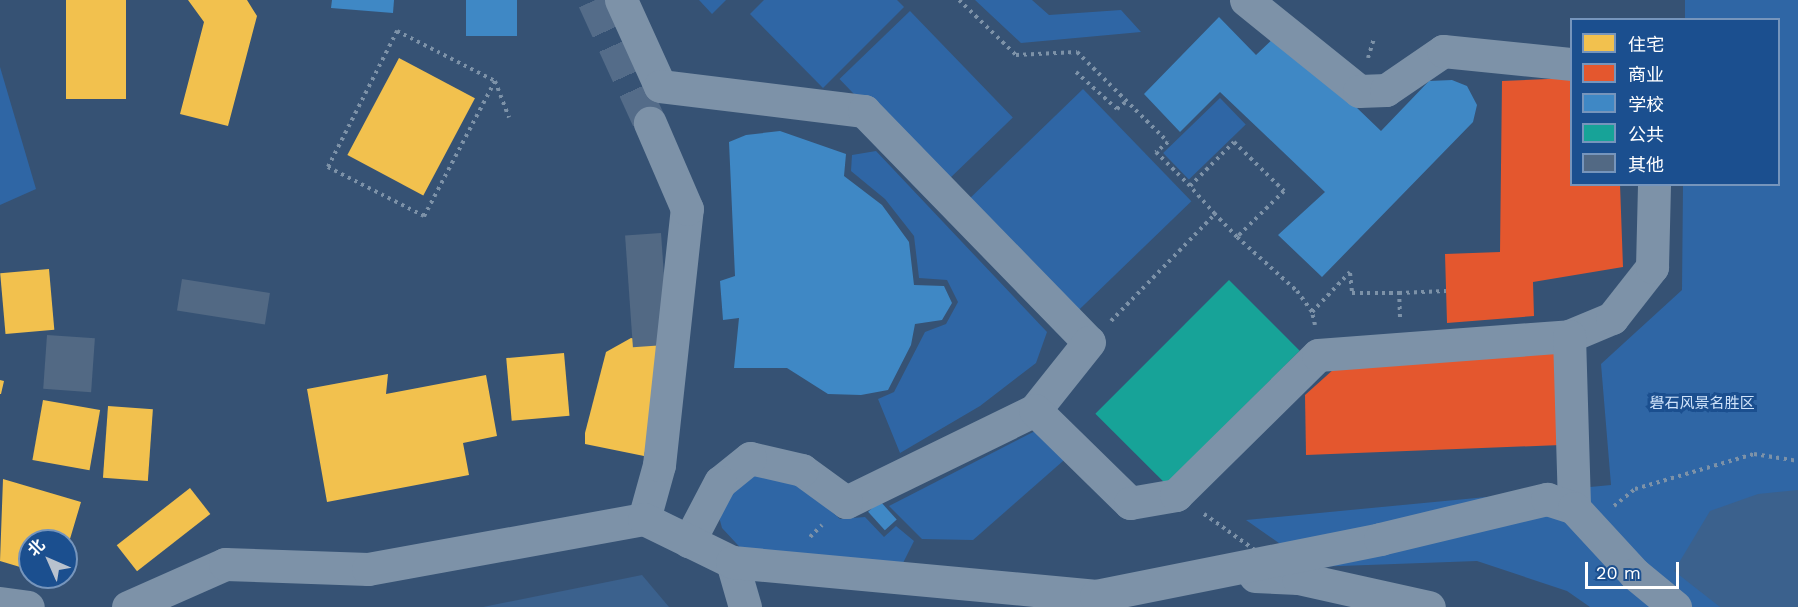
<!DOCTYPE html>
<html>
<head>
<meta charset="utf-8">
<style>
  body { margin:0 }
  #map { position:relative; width:1798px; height:607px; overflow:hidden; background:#365274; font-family:"Work Sans","Noto Sans SC",sans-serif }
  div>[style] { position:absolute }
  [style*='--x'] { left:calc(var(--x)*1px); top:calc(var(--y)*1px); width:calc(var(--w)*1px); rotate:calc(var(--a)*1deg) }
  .green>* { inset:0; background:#2f66a5; transform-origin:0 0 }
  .water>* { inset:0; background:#3b618d }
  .homes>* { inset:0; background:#f2c14e; transform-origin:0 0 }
  .shops>* { inset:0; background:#e4572e }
  .schools>* { inset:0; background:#3f88c5; transform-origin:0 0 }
  .public>* { inset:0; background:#17a398; transform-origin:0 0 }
  .building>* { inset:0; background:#526984; transform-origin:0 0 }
  .minor-tunnel>* { height:33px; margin-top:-16.5px; transform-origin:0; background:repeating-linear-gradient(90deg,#546c89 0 33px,transparent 0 49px) }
  .path>* { height:4px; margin-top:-2px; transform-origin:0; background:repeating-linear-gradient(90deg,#7d92a8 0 3px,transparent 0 7.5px) }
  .minor>* { height:33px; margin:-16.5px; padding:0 16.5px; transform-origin:16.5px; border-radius:16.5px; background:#7d92a8 }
  .path-bridge>* { height:4px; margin-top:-2px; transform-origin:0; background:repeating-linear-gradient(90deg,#7d92a8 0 3px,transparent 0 7.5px) }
  span { translate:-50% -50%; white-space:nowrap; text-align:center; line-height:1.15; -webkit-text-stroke:6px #1b4f8f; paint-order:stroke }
  .park-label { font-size:15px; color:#cfe3fa }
  .legend { position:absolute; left:1570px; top:18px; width:210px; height:168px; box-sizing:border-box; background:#1b4f8f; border:2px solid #7695bc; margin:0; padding:8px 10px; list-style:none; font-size:18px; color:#fff }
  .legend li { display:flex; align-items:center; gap:12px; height:30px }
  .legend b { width:30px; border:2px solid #7695bc }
  .north { position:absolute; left:18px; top:529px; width:60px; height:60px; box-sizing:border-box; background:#1b4f8f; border:2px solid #7695bc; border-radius:50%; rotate:315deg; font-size:16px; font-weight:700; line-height:24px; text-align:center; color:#fff }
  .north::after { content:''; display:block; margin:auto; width:21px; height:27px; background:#b9c2ce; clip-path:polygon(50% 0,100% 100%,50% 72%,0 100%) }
  .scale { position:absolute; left:1585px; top:562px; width:94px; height:27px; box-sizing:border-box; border:3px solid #fff; border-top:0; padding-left:8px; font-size:18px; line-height:21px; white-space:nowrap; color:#fff; -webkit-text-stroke:4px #1b4f8f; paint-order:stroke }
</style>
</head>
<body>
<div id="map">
  <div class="green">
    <div style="clip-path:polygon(699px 0,726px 0,712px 14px)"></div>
    <div style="clip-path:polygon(764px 0,897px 0,904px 7px,823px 88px,750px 14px)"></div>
    <div style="clip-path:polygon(975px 0,1032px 0,1049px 15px,1121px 10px,1141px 32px,1021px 43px)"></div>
    <div style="clip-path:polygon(1685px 0,1798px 0,1798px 607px,1590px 607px,1567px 591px,1477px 561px,1313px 567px,1246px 520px,1611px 485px,1601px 364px,1682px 290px,1683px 185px,1778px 184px,1778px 20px,1685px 19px)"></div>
    <div style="left:910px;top:11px;width:148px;height:98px;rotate:46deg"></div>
    <div style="clip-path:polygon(0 67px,36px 189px,0 205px)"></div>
    <div style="left:1083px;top:89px;width:156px;height:159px;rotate:46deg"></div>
    <div style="left:1220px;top:98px;width:37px;height:79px;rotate:46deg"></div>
    <div style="clip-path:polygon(876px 151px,1047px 332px,1036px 363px,980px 406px,900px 453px,878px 399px,894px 392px,925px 332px,946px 324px,958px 302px,947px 280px,919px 278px,914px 236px,885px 199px,851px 171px,852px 155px)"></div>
    <div style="clip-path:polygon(1041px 428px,1071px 454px,973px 540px,922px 539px,889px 506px)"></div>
    <div style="clip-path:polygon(755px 473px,796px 479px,840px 519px,865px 517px,884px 537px,896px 526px,914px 541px,901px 567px,749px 557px,722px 528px,718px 513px,733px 482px)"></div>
  </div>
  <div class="water">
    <div style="clip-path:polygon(1798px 490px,1798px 607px,1720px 607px,1674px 571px,1710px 511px,1758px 494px)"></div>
    <div style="clip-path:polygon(642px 575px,669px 607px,483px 607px)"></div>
  </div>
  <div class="homes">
    <div style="left:66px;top:0;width:60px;height:99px"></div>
    <div style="clip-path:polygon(188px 0,247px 0,257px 16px,228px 126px,180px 114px,204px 22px)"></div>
    <div style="left:399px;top:58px;width:86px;height:110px;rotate:28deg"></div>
    <div style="left:49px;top:269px;width:61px;height:49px;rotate:85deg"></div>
    <div style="clip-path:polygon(631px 338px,668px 345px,644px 456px,585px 444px,585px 433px,606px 352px)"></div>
    <div style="left:564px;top:353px;width:63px;height:58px;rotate:85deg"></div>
    <div style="clip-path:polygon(388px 374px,386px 394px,486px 375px,497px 436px,463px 443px,469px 475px,327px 502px,307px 389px)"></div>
    <div style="clip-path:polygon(0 380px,4px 381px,1px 394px,0 394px)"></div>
    <div style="left:43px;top:400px;width:58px;height:61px;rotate:10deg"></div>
    <div style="left:108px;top:406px;width:45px;height:72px;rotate:4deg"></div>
    <div style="clip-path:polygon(3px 479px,81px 502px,67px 549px,66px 541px,30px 541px,30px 570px,0 561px)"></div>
    <div style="left:190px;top:488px;width:33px;height:93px;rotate:52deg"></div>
  </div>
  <div class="shops">
    <div style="clip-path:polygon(1572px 78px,1572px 184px,1620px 184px,1623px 267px,1533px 282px,1534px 316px,1447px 323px,1445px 254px,1500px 252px,1502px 81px)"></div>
    <div style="clip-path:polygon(1557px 344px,1561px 445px,1306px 455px,1305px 395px,1344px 360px)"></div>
  </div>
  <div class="schools">
    <div style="clip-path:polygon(332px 0,394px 0,393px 13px,331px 8px)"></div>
    <div style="left:466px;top:0;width:51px;height:36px"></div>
    <div style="clip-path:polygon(1219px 17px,1256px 55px,1279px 33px,1381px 131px,1429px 81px,1452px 80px,1467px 86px,1477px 105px,1473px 122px,1322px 277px,1278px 235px,1325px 192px,1220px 92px,1180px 132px,1144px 94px)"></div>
    <div style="clip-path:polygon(780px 131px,846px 154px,844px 176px,882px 205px,909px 242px,914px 285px,944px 286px,952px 303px,942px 320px,915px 324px,911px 345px,888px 390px,861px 395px,828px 394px,787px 368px,734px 368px,739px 318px,723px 320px,720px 281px,735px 276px,729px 142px,746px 135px)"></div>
    <div style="left:880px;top:501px;width:25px;height:16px;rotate:48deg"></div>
  </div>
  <div class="public">
    <div style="left:1229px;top:280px;width:100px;height:189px;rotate:45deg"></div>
  </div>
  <div class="building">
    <div style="left:661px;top:233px;width:112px;height:36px;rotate:86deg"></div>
    <div style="left:182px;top:279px;width:89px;height:32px;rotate:9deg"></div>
    <div style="left:47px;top:335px;width:48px;height:54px;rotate:4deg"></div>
  </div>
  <div class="minor-tunnel">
    <div style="--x:594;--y:0;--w:135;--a:65.5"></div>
  </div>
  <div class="path">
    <div style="--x:959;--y:0;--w:79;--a:44"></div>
    <div style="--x:1016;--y:55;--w:61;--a:-2.8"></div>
    <div style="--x:1077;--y:52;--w:128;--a:44.7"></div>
    <div style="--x:1168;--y:142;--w:16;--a:140"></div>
    <div style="--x:1156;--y:152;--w:48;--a:45"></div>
    <div style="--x:397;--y:31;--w:110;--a:27"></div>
    <div style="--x:495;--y:81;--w:153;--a:117.7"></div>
    <div style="--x:424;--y:216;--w:108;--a:-153"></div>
    <div style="--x:328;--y:167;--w:153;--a:-63.1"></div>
    <div style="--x:1368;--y:58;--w:21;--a:-73"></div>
    <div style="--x:1076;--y:72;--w:55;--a:42.1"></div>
    <div style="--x:1117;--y:109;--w:13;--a:-39"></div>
    <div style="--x:495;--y:81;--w:39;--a:69"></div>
    <div style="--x:1237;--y:237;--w:81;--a:42"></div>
    <div style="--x:1297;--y:291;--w:26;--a:54"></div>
    <div style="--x:1350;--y:273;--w:20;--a:84"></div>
    <div style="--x:1352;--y:293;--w:47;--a:0"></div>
    <div style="--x:1400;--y:317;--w:24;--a:-92"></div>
    <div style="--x:1399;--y:293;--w:47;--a:-2.4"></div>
    <div style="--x:1111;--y:321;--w:149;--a:-45.8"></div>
    <div style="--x:1215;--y:214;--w:38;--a:-132"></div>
    <div style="--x:1190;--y:186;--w:62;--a:-45"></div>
    <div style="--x:1234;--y:142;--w:70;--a:44.4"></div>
    <div style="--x:1284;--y:191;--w:66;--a:135.6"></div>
    <div style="--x:1237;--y:237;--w:32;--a:-134"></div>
    <div style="--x:1315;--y:325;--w:13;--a:-103"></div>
    <div style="--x:1312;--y:312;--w:55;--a:-46.5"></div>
    <div style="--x:1614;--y:506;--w:27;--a:-39"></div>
    <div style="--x:1635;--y:489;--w:124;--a:-16.4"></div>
    <div style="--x:1754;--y:454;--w:45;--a:9"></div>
    <div style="--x:1204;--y:514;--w:29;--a:35"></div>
    <div style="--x:810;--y:537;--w:17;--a:-45"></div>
  </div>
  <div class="minor">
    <div style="--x:621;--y:0;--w:94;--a:65.6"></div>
    <div style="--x:660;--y:86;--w:206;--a:7"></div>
    <div style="--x:864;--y:111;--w:322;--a:45.8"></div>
    <div style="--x:1089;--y:342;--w:87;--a:128.5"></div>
    <div style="--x:1035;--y:410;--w:210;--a:154"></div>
    <div style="--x:846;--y:502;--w:54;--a:-144"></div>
    <div style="--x:802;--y:470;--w:53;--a:-167"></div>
    <div style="--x:750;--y:458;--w:38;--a:141"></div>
    <div style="--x:720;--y:482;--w:67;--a:117.7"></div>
    <div style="--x:1246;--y:0;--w:145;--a:38.8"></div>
    <div style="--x:1359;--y:91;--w:27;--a:-2"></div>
    <div style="--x:1386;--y:90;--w:69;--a:-34.4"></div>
    <div style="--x:1443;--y:51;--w:130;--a:5.8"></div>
    <div style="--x:1569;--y:336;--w:47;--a:-22.7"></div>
    <div style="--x:1612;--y:318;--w:65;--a:-51.9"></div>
    <div style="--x:1652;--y:267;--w:83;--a:-88.6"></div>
    <div style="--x:1035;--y:410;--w:133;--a:44.4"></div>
    <div style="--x:1130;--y:503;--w:47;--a:-9.9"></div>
    <div style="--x:1176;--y:495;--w:199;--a:-44.6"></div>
    <div style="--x:1318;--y:355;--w:252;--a:-4.3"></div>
    <div style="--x:1569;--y:336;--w:172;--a:88.3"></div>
    <div style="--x:644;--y:519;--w:56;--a:-74.5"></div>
    <div style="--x:659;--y:465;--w:258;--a:-83.8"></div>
    <div style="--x:687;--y:209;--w:94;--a:-113.3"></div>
    <div style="--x:732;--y:562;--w:47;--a:73.9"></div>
    <div style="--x:1255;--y:576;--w:43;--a:2.7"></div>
    <div style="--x:1298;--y:578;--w:134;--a:12.5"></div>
    <div style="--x:0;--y:603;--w:28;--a:8"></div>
    <div style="--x:128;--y:607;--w:106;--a:-23.9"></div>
    <div style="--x:225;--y:564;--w:143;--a:2"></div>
    <div style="--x:368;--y:569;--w:280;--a:-10.3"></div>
    <div style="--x:644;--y:519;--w:98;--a:26"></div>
    <div style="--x:732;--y:562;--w:366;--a:5.3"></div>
    <div style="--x:1096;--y:596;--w:290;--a:-11.3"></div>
    <div style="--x:1380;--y:539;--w:172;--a:-13.5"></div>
    <div style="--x:1547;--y:499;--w:28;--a:18"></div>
    <div style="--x:1574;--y:508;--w:90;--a:47.3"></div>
    <div style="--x:1635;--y:574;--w:52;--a:39.5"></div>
  </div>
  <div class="path-bridge">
    <div style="--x:1228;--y:531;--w:114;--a:35.4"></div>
  </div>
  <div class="park-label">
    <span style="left:1702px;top:404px">礐石风景名胜区</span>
  </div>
  <ul class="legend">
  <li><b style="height:16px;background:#f2c14e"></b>住宅</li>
  <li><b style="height:16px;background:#e4572e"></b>商业</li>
  <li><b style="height:16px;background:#3f88c5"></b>学校</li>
  <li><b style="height:16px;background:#17a398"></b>公共</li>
  <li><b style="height:16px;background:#526984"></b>其他</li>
  </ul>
  <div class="north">北</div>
  <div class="scale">20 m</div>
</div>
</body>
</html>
